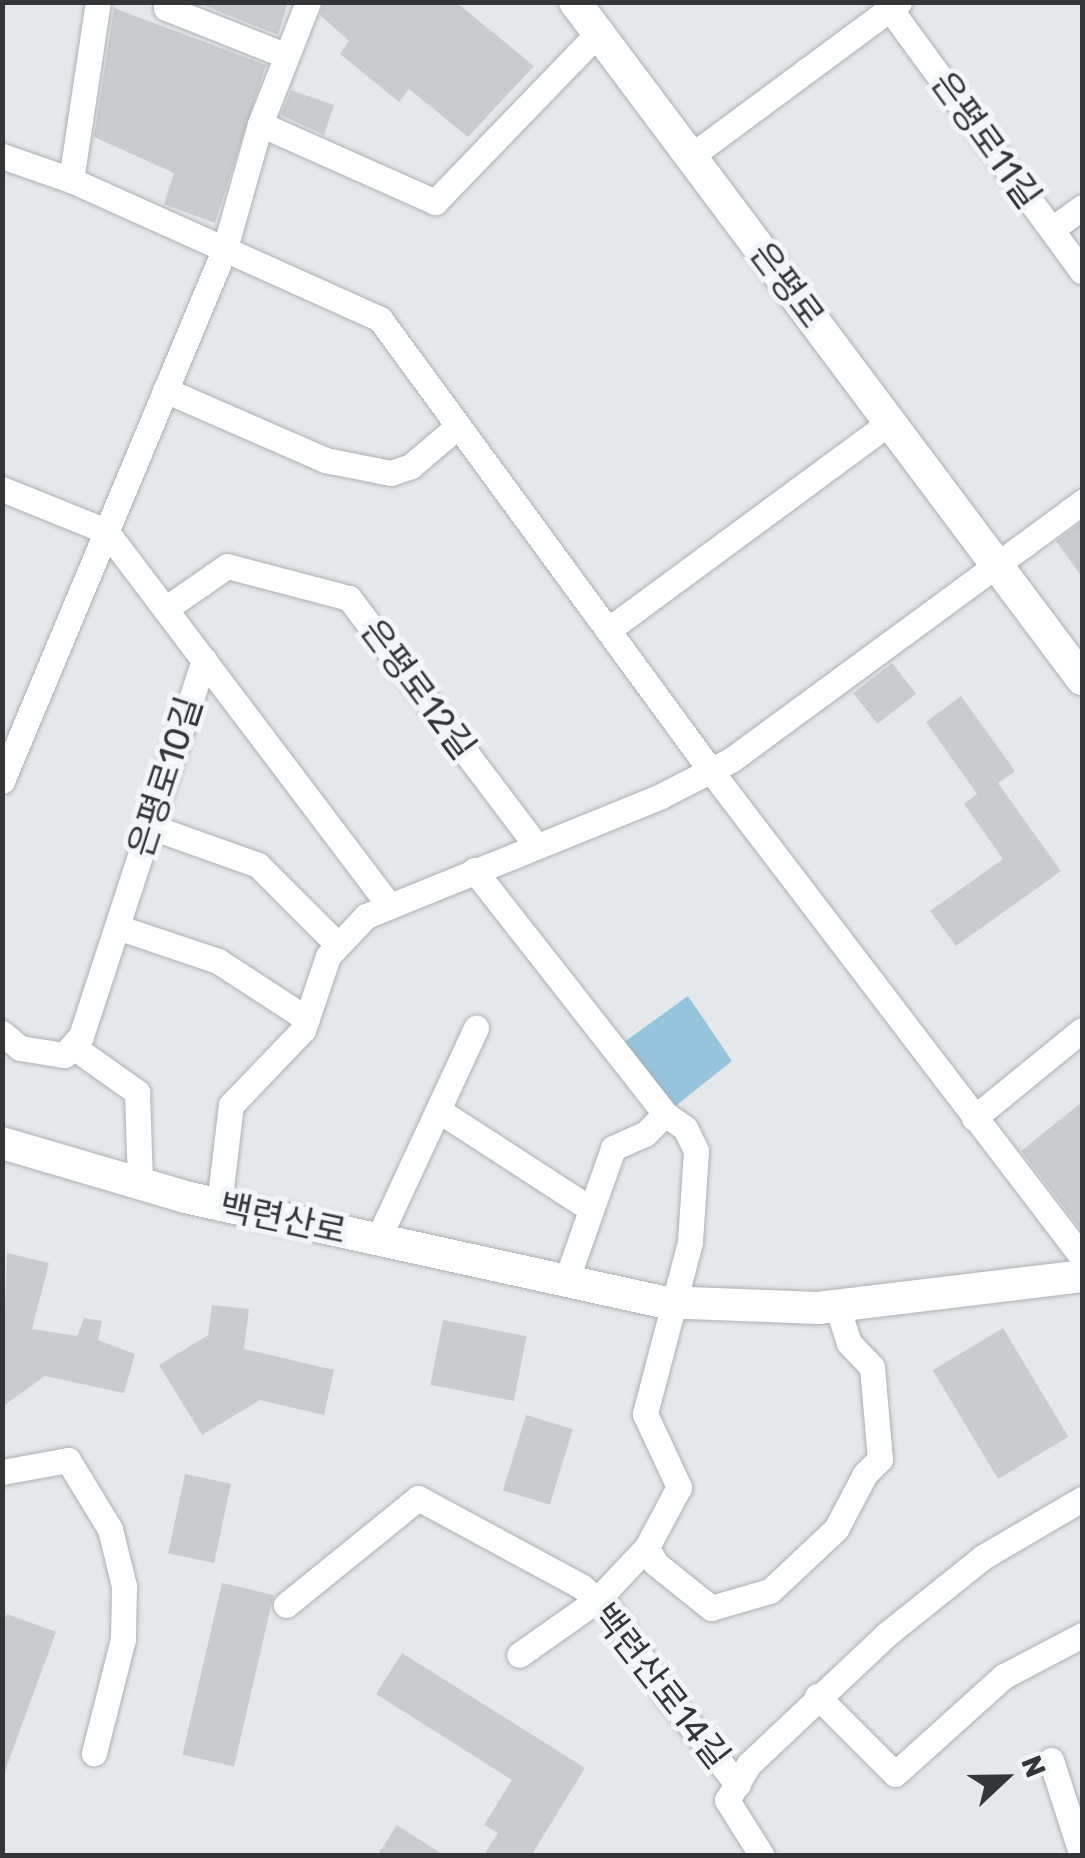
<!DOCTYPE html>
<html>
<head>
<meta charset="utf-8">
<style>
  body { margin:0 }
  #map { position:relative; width:1085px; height:1858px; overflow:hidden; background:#e5e8eb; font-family:Rubik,"Noto Sans KR",sans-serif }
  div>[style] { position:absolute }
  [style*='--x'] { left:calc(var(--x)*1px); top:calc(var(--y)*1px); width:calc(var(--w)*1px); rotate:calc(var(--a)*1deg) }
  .green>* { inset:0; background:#97c4dd }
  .building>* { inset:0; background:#c9cbce; transform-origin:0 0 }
  .roads { filter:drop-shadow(0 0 2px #adb0b3) drop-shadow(0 0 2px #adb0b3) }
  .minor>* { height:25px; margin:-12.5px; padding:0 12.5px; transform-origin:12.5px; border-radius:12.5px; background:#fff }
  .secondary>* { height:32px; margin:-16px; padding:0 16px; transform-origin:16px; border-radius:16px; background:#fff }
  span { translate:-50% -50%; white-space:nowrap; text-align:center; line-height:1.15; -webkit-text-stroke:10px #f2f6f8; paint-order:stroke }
  .street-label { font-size:35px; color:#343536 }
  .frame { position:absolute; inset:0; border:5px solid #343536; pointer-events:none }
  .north { position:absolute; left:955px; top:1728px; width:100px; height:100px; -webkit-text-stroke:8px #f2f6f8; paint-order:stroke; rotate:68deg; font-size:28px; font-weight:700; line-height:40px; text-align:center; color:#343536 }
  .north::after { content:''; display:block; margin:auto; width:35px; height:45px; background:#343536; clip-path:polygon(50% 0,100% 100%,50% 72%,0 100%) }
</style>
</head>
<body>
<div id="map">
  <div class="green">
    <div style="clip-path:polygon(688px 996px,732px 1061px,673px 1108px,620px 1045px)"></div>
  </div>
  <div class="building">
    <div style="clip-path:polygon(196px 2px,288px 2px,278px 35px)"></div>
    <div style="clip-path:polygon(324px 2px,456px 2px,534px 66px,468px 137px,409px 89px,399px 102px,340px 54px,349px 41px,320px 15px)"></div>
    <div style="clip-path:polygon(114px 8px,266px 65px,215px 223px,164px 204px,174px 173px,94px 137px)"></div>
    <div style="clip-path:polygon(291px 90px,334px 105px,324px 135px,281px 115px)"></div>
    <div style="clip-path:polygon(1082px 522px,1082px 577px,1056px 541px)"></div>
    <div style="left:892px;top:663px;width:39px;height:49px;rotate:52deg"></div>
    <div style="clip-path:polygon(961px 696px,1015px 771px,998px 783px,1061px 871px,956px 946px,930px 911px,1003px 859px,964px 804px,977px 794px,926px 722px)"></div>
    <div style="clip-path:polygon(1082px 1102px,1082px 1231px,1021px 1151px)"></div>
    <div style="clip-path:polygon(7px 1253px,49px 1263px,32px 1329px,77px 1336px,84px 1318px,102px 1321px,98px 1340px,135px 1354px,124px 1393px,45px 1376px,2px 1407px)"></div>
    <div style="clip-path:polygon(212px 1305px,249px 1309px,244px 1349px,334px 1370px,324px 1415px,260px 1400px,202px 1435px,159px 1365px,208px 1335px)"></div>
    <div style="left:443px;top:1320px;width:85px;height:66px;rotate:11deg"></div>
    <div style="left:1003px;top:1328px;width:127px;height:82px;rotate:59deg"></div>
    <div style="left:526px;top:1415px;width:49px;height:79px;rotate:17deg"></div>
    <div style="left:185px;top:1474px;width:47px;height:81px;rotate:12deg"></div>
    <div style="left:222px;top:1583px;width:53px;height:176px;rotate:13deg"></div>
    <div style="clip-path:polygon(7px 1614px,56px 1632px,5px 1771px,2px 1625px)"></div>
    <div style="clip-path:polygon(402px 1653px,585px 1768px,531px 1856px,483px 1856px,498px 1833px,484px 1825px,512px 1780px,376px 1694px)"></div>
    <div style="clip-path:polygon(397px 1825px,445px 1856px,377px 1856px)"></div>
  </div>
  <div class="roads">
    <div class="minor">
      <div style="--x:168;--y:2;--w:6;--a:108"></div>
      <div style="--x:166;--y:8;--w:128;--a:21.6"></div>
      <div style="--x:890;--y:9;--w:325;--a:53.8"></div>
      <div style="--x:260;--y:124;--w:192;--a:24"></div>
      <div style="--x:435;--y:202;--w:235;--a:-46"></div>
      <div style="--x:2;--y:156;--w:73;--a:19.2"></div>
      <div style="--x:71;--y:180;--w:339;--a:24.2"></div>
      <div style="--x:380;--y:319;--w:560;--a:53.78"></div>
      <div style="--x:711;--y:771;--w:611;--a:52.64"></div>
      <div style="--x:691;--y:156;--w:259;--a:-36.5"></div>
      <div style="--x:71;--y:180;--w:180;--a:-81.4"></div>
      <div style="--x:1052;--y:229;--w:37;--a:-36"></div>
      <div style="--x:165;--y:390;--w:175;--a:23.6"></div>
      <div style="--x:325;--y:460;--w:67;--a:11.1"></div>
      <div style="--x:391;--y:473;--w:21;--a:-19"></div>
      <div style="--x:411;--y:466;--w:62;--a:-40.4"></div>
      <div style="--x:2;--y:489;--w:112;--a:22"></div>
      <div style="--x:106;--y:531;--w:469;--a:52.9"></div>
      <div style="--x:165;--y:609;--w:75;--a:-34.7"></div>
      <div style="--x:227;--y:566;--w:126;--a:14.7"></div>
      <div style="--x:349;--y:598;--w:310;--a:52.9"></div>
      <div style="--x:608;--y:630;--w:350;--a:-36.4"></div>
      <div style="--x:2;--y:781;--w:578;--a:-67.3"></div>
      <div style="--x:225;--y:248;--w:129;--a:-74.2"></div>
      <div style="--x:260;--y:124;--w:131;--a:-68.5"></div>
      <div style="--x:149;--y:826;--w:116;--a:19.7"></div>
      <div style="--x:258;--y:865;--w:113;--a:45"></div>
      <div style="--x:474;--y:870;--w:310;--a:51.9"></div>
      <div style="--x:665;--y:1114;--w:24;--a:35"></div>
      <div style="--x:685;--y:1128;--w:25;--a:64"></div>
      <div style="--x:696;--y:1151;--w:91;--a:93.8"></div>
      <div style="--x:690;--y:1242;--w:178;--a:104.7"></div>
      <div style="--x:645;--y:1414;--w:81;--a:65"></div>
      <div style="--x:679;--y:1487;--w:68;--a:118.1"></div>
      <div style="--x:647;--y:1547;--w:73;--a:133.3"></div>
      <div style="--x:597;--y:1600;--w:95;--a:144.8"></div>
      <div style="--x:117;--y:927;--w:107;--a:18.6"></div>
      <div style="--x:218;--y:961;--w:106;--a:33.1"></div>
      <div style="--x:2;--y:1033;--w:23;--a:40"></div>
      <div style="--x:20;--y:1048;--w:45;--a:9"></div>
      <div style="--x:64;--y:1055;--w:25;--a:-48"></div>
      <div style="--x:81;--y:1036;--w:396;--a:-71.9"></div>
      <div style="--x:72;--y:1046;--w:80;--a:35.3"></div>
      <div style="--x:137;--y:1092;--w:92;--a:88.1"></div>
      <div style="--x:438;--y:1110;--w:180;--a:33"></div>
      <div style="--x:974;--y:1118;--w:139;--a:-39.2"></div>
      <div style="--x:219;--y:1205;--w:101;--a:-83.2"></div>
      <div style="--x:231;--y:1105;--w:104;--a:-46.2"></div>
      <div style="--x:303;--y:1030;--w:78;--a:-71.3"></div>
      <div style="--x:328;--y:956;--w:55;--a:-46.5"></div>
      <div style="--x:366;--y:916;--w:318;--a:-22.1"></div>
      <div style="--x:661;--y:796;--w:79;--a:-27.2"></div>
      <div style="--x:731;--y:760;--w:436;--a:-36.3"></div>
      <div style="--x:378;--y:1239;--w:233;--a:-65.1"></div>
      <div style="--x:566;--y:1281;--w:141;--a:-70.5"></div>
      <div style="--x:613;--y:1148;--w:35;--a:-24"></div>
      <div style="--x:645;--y:1134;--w:28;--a:-45"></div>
      <div style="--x:2;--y:1472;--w:67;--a:-10.3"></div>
      <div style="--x:68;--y:1460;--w:81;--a:58.7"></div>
      <div style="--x:110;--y:1529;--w:59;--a:76.2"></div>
      <div style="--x:124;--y:1586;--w:53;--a:91.1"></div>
      <div style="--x:123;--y:1639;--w:118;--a:104.3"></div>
      <div style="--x:647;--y:1547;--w:18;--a:63"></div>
      <div style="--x:655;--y:1563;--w:72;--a:38.8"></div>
      <div style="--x:711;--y:1608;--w:61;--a:-16.1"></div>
      <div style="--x:770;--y:1591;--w:91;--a:-43.2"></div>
      <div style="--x:836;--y:1529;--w:62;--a:-62.2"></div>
      <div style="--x:865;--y:1474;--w:21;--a:-45"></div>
      <div style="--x:880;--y:1459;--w:92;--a:-95"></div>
      <div style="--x:872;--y:1367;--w:33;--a:-134"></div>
      <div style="--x:849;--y:1343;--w:40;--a:-108"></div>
      <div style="--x:286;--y:1605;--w:170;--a:-39"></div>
      <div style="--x:418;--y:1498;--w:185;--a:28.4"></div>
      <div style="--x:581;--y:1586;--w:43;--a:41.2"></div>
      <div style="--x:613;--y:1614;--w:97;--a:56.8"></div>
      <div style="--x:666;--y:1695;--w:115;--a:51.3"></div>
      <div style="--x:817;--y:1696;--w:110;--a:45"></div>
      <div style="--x:895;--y:1774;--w:147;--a:-42"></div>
      <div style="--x:1004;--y:1676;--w:88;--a:-27.7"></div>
      <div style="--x:1051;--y:1760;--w:101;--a:72.1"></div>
      <div style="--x:762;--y:1856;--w:66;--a:-122"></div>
      <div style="--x:727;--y:1800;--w:42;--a:-58.6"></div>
      <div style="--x:749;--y:1764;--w:190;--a:-43.3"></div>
      <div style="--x:887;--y:1634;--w:123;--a:-38.7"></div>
      <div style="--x:983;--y:1557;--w:115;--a:-30.4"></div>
    </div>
    <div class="secondary">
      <div style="--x:575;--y:2;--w:846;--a:53.17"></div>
      <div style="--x:2;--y:1143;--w:191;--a:16.4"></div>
      <div style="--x:185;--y:1197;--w:490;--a:12.4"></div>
      <div style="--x:664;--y:1302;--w:154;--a:2.2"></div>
      <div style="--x:818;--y:1308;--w:266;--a:-6.9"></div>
    </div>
  </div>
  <div class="street-label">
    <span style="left:986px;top:140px;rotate:54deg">은평로11길</span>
    <span style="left:787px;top:285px;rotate:53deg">은평로</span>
    <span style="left:418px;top:689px;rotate:53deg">은평로12길</span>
    <span style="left:165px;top:777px;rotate:-72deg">은평로10길</span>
    <span style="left:283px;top:1219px;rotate:12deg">백련산로</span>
    <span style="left:661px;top:1686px;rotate:52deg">백련산로14길</span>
  </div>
  <div class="frame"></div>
  <div class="north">N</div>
</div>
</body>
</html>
